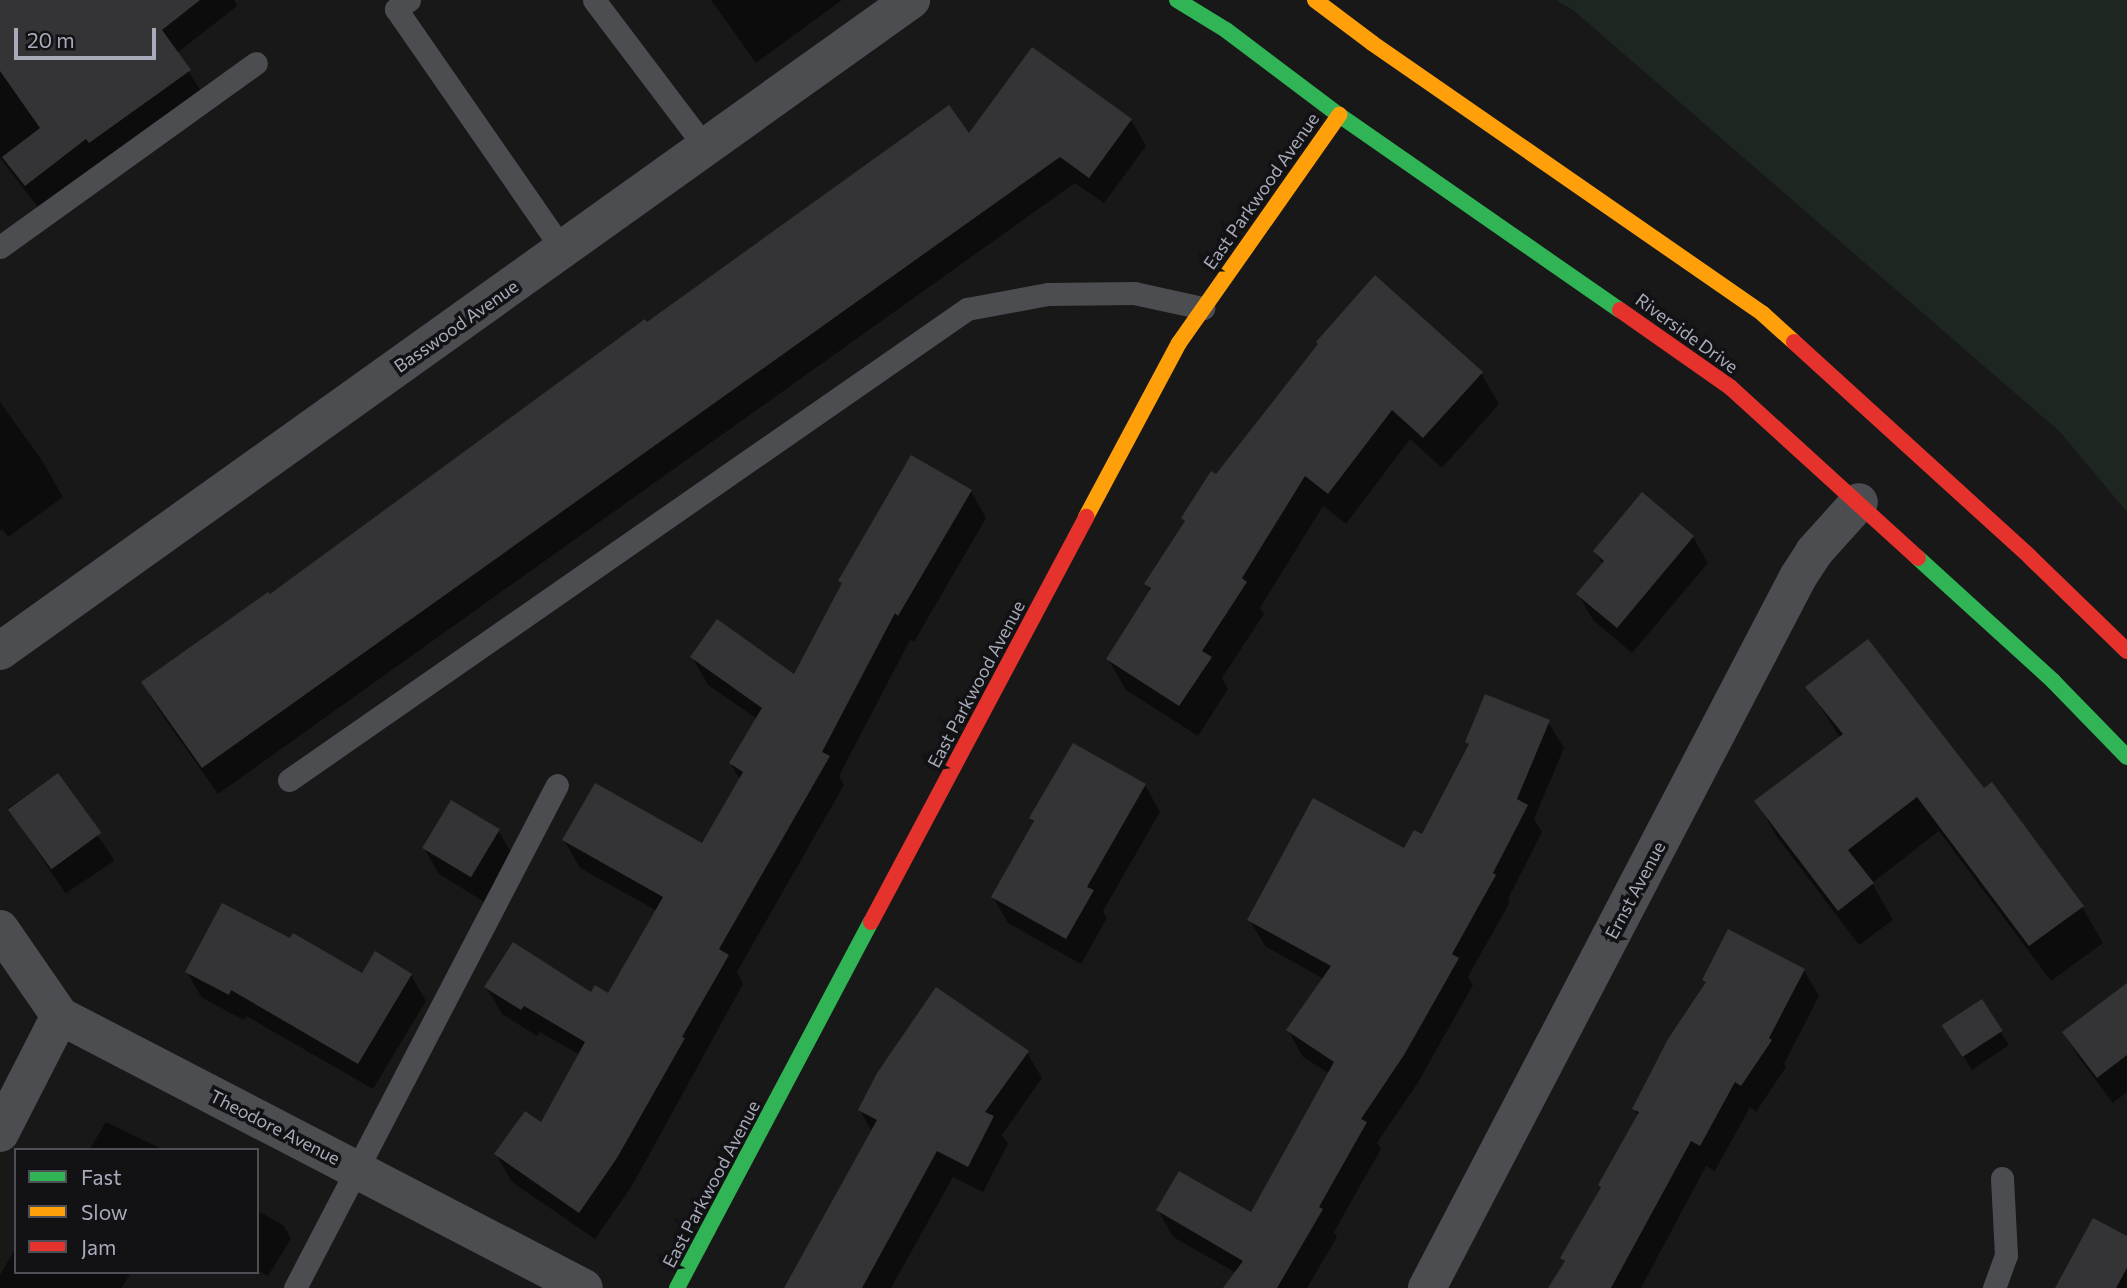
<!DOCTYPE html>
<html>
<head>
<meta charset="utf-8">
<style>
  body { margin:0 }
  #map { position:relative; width:2127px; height:1288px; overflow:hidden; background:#181818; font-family:Commissioner,sans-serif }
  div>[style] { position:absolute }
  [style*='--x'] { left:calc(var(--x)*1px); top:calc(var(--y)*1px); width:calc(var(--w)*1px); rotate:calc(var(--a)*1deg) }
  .green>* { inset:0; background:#1d2620 }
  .shadow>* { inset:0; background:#0007; transform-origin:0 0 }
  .building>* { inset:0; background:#343436; transform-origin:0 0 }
  .lane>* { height:23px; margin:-11.5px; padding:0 11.5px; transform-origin:11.5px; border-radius:11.5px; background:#4c4d51 }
  .street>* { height:38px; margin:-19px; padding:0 19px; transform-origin:19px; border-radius:19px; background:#4c4d51 }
  .fast>* { height:16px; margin:-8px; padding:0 8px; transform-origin:8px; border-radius:8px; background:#30b455 }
  .slow>* { height:16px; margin:-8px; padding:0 8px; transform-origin:8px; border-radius:8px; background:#ff9f0a }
  .jam>* { height:16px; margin:-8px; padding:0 8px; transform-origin:8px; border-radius:8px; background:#e5322d }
  span { translate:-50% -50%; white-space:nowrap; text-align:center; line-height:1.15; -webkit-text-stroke:7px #121214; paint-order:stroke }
  .street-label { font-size:18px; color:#a8abba }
  .legend { position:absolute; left:14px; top:1148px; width:245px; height:126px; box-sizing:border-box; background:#121214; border:2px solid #4e4f56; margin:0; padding:9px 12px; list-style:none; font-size:21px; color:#a8abba }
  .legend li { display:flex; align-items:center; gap:14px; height:35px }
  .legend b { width:35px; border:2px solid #4e4f56 }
  .scale { position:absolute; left:14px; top:28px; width:142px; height:32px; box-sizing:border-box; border:4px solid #a8abba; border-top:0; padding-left:9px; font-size:21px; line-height:24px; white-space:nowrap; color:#a8abba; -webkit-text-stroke:5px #121214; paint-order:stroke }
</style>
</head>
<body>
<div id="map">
  <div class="green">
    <div style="clip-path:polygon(1556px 0,2127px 0,2127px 512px,2060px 432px,1573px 10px)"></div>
  </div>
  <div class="shadow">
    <div style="clip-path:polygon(0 0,234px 0,237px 6px,177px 53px,204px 96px,40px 210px,0 158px)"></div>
    <div style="clip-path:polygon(711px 0,842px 0,756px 63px)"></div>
    <div style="clip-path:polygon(1131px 120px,1146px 146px,1104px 203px,1075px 183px,218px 794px,158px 709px,143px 682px,269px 597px,647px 324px,969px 136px)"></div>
    <div style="clip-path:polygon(1481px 373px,1499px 404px,1442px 468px,1410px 439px,1346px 524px,1323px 506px,1260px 608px,1264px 614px,1222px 678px,1228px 689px,1198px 736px,1126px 690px,1108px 659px,1151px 592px,1146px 584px,1186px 523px,1183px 518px,1217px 477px)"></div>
    <div style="clip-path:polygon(0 402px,41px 459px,63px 497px,8px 537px,2px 529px,0 531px)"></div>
    <div style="clip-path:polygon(971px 491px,986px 518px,914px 642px,910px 640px,839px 776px,844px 785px,737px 972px,743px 984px,632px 1186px,595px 1239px,512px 1182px,496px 1154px,542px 1125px,580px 1055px,540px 1032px,537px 1036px,502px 1014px,486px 987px,609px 996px,657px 911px,580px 868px,564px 840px,702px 845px,740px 780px,731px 764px,757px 719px,708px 685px,692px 657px,795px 677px,843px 585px,840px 581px)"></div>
    <div style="clip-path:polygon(1643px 495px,1693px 537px,1708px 563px,1632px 653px,1593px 620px,1578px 594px,1603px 565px,1595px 551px)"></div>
    <div style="clip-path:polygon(1808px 687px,1984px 791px,2082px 907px,2103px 943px,2051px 981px,1939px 831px,1872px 883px,1893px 920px,1859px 945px,1777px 837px,1757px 802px,1840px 738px)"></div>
    <div style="clip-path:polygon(1548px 722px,1564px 748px,1534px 819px,1542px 832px,1508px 899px,1510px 902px,1468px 977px,1473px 985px,1419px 1081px,1377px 1143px,1381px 1149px,1334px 1232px,1337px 1237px,1307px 1288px,1225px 1288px,1236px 1273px,1173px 1237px,1158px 1210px,1252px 1215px,1330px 1074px,1303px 1057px,1288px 1030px,1324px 979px,1265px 946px,1249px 919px,1404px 851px,1422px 836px,1470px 747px,1467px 742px)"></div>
    <div style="left:57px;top:775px;width:103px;height:59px;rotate:56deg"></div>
    <div style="clip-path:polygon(1145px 785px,1160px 812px,1103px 911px,1107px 918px,1081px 964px,1008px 923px,993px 897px,1034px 824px,1031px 818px)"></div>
    <div style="clip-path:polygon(498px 830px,514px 857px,486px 903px,439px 874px,424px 848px)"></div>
    <div style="clip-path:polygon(1804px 970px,1819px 996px,1784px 1064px,1786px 1067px,1756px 1112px,1750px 1107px,1715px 1171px,1706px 1166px,1641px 1288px,1550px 1288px,1566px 1264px,1562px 1258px,1639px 1116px,1634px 1109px,1707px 984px,1704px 980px)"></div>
    <div style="clip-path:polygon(187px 972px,411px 975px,426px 1001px,373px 1089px,246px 1016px,244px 1020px,202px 998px)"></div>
    <div style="clip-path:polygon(2127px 985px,2127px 1092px,2113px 1103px,2079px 1058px,2064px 1032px)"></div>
    <div style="clip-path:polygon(1981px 1001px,2009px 1045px,1972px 1070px,1952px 1038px)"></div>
    <div style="clip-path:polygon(1027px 1052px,1042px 1078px,1002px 1135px,1008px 1144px,983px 1192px,953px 1177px,891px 1288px,785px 1288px,872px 1132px,860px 1110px)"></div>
    <div style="clip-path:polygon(106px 1122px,162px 1149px,162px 1150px,89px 1150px)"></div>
    <div style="clip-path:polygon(257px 1210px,284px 1226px,291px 1239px,268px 1276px,257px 1270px)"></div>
    <div style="clip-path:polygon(2127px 1238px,2127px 1288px,2057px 1288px)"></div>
    <div style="clip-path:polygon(15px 1249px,16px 1272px,131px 1272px,122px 1288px,0 1288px,0 1275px)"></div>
  </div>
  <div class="building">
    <div style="clip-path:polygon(0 0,200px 0,162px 30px,191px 70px,89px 143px,86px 139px,25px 186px,2px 157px,40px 128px,0 71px)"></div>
    <div style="clip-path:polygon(1032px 47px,1132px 119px,1089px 178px,1060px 157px,202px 768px,141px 682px,268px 592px,270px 594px,645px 319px,647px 322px,949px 105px,969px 133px)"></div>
    <div style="clip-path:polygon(1375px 275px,1483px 372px,1423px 438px,1392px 410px,1328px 494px,1305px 476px,1242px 578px,1247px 582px,1202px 651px,1212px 657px,1179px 706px,1106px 659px,1151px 588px,1144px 584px,1185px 521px,1181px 518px,1211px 471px,1216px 474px,1318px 344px,1316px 342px)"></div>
    <div style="clip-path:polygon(911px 455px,972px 490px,898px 616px,895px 613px,822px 752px,830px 756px,719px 949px,729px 955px,682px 1037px,685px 1038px,617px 1158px,579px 1213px,494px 1154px,525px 1111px,541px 1122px,585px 1042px,524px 1006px,521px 1010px,484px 987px,513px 942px,591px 992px,595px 985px,608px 993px,663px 897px,562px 840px,595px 783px,702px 843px,743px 772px,729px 763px,762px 708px,690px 657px,717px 619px,794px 674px,842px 583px,838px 581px)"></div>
    <div style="clip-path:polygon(1642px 492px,1694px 536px,1617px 628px,1576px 594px,1604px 561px,1593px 551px)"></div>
    <div style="clip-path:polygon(1868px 639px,1984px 788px,1992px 782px,2084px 906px,2029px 946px,1917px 797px,1848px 850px,1874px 883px,1838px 911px,1754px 801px,1843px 734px,1805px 687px)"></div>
    <div style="clip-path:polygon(1485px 694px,1550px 720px,1517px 799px,1528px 805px,1493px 873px,1496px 875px,1452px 954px,1459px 958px,1404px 1055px,1361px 1119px,1367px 1122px,1319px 1207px,1323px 1209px,1277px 1288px,1223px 1288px,1243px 1261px,1156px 1210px,1179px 1171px,1251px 1212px,1334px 1062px,1286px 1030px,1331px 966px,1247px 920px,1313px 798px,1404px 848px,1414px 830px,1422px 834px,1469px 744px,1465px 742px)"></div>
    <div style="clip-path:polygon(1073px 743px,1146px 784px,1087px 887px,1094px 890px,1066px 939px,991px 897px,1034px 821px,1029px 818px)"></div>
    <div style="left:58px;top:773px;width:74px;height:62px;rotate:54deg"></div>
    <div style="left:451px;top:800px;width:57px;height:56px;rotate:31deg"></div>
    <div style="clip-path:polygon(222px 903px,290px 938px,293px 933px,362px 973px,375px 951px,412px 974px,358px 1064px,231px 990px,229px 995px,185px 972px)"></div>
    <div style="clip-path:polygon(1728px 929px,1805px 969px,1769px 1038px,1772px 1040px,1741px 1086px,1735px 1082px,1700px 1146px,1691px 1141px,1611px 1288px,1548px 1288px,1565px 1261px,1560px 1258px,1601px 1187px,1598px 1185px,1639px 1112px,1632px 1109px,1668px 1039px,1706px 982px,1702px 980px)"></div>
    <div style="clip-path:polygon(2127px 983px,2127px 1055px,2097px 1078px,2062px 1032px)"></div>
    <div style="clip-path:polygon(936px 987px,1029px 1051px,985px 1112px,994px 1116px,968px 1167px,937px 1151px,862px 1288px,784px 1288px,877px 1120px,858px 1110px,877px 1073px)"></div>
    <div style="left:1982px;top:999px;width:38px;height:48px;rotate:57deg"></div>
    <div style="clip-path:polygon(2093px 1218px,2127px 1236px,2127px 1268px,2116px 1288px,2055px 1288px)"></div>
  </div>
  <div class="lane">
    <div style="--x:409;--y:0;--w:16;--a:145"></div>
    <div style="--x:396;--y:9;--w:293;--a:55.3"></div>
    <div style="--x:594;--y:0;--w:186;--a:52.9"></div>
    <div style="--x:0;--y:247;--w:315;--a:-35.7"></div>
    <div style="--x:289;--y:780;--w:826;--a:-34.79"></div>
    <div style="--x:967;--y:309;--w:82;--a:-10.5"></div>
    <div style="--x:1048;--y:294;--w:86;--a:-0.7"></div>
    <div style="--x:1134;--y:293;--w:71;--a:12.3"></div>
    <div style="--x:295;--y:1288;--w:567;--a:-62.49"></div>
    <div style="--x:1994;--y:1288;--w:35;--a:-70"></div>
    <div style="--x:2006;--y:1255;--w:77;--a:-93"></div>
  </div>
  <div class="street">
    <div style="--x:0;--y:651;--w:1120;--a:-35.55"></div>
    <div style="--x:0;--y:929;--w:106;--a:55.4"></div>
    <div style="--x:60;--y:1016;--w:590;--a:27.43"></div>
    <div style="--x:0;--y:1133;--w:131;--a:-62.9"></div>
    <div style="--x:1427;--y:1288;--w:802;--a:-62.44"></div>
    <div style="--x:1798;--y:577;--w:30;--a:-57"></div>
    <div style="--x:1814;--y:552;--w:67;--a:-48"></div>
  </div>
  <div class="fast">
    <div style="--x:1177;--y:0;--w:57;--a:31.5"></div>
    <div style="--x:1226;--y:30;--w:141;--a:37"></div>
    <div style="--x:1339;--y:115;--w:342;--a:34.8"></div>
    <div style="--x:1918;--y:558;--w:183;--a:42.3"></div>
    <div style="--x:2053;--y:681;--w:106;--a:45.8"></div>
    <div style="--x:677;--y:1288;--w:414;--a:-62.1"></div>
  </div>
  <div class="slow">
    <div style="--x:1315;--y:0;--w:71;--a:37"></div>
    <div style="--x:1372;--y:43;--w:476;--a:34.7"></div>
    <div style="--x:1763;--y:314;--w:42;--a:42.1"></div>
    <div style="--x:1086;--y:517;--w:197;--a:-61.9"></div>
    <div style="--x:1179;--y:343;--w:279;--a:-54.9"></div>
  </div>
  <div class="jam">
    <div style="--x:1620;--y:310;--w:134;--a:35"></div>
    <div style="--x:1730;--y:387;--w:254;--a:42.3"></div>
    <div style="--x:1794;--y:342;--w:319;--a:42.3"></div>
    <div style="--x:2030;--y:557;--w:135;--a:44.1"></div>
    <div style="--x:871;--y:922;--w:459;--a:-62"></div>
  </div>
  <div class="street-label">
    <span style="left:1261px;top:191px;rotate:-55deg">East Parkwood Avenue</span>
    <span style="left:456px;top:326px;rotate:-35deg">Basswood Avenue</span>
    <span style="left:1687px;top:333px;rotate:36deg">Riverside Drive</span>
    <span style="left:976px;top:684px;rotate:-62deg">East Parkwood Avenue</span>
    <span style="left:1635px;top:890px;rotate:-62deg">Ernst Avenue</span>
    <span style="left:275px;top:1127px;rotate:27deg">Theodore Avenue</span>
    <span style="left:711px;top:1184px;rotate:-62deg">East Parkwood Avenue</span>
  </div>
  <ul class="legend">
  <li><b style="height:9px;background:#30b455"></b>Fast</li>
  <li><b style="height:9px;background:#ff9f0a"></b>Slow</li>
  <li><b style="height:9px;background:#e5322d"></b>Jam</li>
  </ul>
  <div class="scale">20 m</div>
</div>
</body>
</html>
